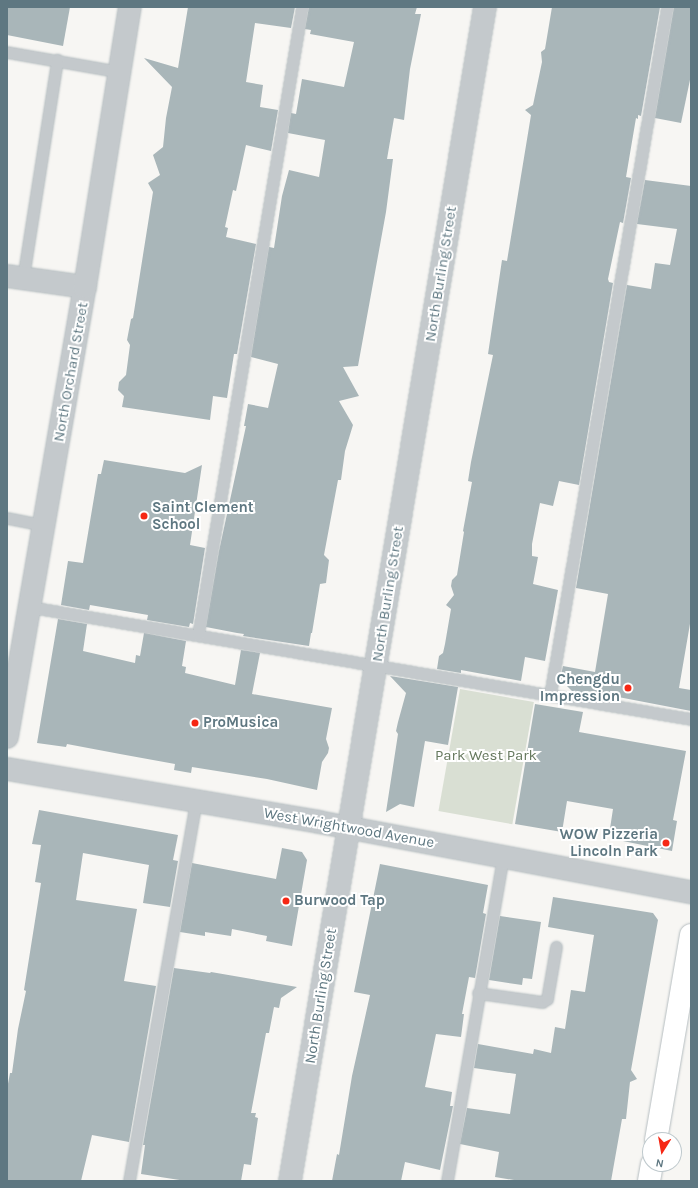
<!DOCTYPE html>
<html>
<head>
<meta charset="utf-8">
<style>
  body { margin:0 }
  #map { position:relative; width:698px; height:1188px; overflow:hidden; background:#f7f6f3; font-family:Karla,sans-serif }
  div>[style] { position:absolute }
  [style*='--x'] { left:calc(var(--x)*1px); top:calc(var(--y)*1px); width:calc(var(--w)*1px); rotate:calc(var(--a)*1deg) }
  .green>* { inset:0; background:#d9dfd3; transform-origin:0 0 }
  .building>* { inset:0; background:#a9b6b9 }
  .roads { filter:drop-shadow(0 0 1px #b5bdc0) drop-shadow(0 0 1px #b5bdc0) }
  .service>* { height:11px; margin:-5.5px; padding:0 5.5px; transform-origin:5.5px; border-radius:5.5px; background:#c4c9cc }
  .minor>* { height:22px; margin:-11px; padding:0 11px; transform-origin:11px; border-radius:11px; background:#c4c9cc }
  .secondary>* { height:22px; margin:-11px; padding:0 11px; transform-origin:11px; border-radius:11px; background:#fff }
  .dots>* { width:11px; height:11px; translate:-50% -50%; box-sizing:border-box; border:2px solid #fff; border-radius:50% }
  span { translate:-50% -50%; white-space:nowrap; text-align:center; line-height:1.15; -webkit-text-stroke:4px #fff; paint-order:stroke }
  .street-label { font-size:15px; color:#5e7781 }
  .poi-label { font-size:15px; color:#5e7781; font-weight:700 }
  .left { translate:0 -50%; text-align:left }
  .right { translate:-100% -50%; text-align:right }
  .park-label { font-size:15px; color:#66795e }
  .frame { position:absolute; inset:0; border:8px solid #5e7781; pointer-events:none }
  .north { position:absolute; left:642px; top:1132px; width:40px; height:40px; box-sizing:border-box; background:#fff; border:1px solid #bfc9cd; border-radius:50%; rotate:191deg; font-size:11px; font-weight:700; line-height:16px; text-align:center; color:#5e7781 }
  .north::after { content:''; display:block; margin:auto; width:14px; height:18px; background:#f62714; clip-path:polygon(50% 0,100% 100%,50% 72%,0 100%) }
</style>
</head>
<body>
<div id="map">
  <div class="green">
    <div style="left:460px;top:689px;width:75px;height:124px;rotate:10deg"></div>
  </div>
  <div class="building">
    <div style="clip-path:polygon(7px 7px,70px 7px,63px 46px,7px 35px)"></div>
    <div style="clip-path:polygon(188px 7px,295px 7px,291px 28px,255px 23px,246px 82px,263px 85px,260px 107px,278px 110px,271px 151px,246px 145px,236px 191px,233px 190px,225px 227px,228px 228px,226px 237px,256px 244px,237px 354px,234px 354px,227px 398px,213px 396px,210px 420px,122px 407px,124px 396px,118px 390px,119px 382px,126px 375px,130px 345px,127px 340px,131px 319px,133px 318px,153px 192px,148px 183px,160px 175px,153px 155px,163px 147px,166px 118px,172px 87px,144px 58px,178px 68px)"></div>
    <div style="clip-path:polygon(309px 7px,417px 7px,415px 14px,421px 14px,410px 69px,404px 120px,394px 118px,387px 159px,393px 159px,386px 212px,358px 366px,343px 367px,359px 396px,339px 401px,353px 425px,345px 451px,341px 480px,338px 480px,324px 555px,329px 560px,326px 583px,320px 584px,312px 633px,311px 633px,309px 646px,243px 636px,244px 634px,237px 633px,206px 627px,219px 551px,246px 426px,244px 426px,248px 404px,268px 408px,278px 364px,251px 357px,269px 247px,274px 248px,282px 196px,289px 170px,319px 177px,325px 140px,288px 133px,291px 113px,296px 114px,302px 79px,344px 87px,354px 42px,310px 34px,311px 30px,305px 29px)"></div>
    <div style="clip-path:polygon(552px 7px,660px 7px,641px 116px,638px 115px,638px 119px,636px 118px,626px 177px,631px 178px,623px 223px,620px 222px,608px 279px,609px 282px,613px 283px,579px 485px,559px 481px,553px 506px,540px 503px,532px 544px,532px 556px,538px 557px,533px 584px,558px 590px,545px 661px,525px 657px,521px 681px,461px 670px,461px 673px,437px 669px,439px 656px,443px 653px,445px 644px,451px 609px,446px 605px,454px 595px,451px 586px,452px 580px,457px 575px,464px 532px,463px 531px,472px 482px,468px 481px,471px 462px,493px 355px,488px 354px,502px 260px,507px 261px,531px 115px,525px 110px,533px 105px,542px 62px,541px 52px,545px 49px)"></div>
    <div style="clip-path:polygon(674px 7px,691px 7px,691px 75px,681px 123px,655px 118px)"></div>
    <div style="clip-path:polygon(645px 180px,691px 186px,691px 618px,679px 688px,691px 690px,691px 711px,587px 691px,586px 694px,573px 692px,560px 679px,563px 666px,595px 672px,608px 594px,576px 588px,627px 285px,651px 289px,655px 263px,670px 265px,677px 229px,637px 224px)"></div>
    <div style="clip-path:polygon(104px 460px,185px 473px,202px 465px,190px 545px,205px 548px,193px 624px,190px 623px,189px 627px,147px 620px,148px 615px,90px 605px,89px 610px,61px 605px,68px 561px,83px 563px,98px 474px,101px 474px)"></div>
    <div style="clip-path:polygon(58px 619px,87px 624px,83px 651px,135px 663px,136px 655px,140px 656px,144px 633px,186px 641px,182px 666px,186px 667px,185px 673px,235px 685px,241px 650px,260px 653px,252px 694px,332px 708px,326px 739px,329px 748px,328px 753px,322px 762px,317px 790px,267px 779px,192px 767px,191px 773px,174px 770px,175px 764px,120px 754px,67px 744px,66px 747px,37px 743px)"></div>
    <div style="clip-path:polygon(390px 676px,458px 687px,448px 745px,425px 741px,414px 807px,400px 804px,386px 812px,398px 734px,396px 731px,398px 722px,406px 693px)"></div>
    <div style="clip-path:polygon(535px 704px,583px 712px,579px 732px,686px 751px,673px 820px,677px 821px,672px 851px,618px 840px,618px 837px,609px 835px,613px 809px,567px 801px,562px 832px,515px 824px)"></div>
    <div style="clip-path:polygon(39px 810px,178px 835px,173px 860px,178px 861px,170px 907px,143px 903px,149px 865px,83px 853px,76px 900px,137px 909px,124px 981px,156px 986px,129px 1142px,92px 1135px,81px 1181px,7px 1181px,7px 1089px,10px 1073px,12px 1073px,18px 1029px,26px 991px,24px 990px,41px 883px,35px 882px,41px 845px,32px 844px)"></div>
    <div style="clip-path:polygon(282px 848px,302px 852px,307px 860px,292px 946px,266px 941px,267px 936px,232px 929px,231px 936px,205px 932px,205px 936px,180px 932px,192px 863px,276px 879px)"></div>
    <div style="clip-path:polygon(380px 864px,488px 885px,483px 913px,486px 914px,475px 978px,469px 977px,462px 1014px,464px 1014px,461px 1037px,436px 1034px,425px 1087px,452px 1092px,450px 1106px,453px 1106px,440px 1170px,405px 1162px,401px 1181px,332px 1181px,337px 1154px,339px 1155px,352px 1076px,370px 995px,354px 992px)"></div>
    <div style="clip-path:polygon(553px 897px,653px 913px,658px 920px,631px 1070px,637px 1079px,630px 1082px,626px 1119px,622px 1119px,611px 1181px,520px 1181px,495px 1177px,499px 1152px,460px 1144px,467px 1108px,510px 1114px,516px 1074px,474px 1068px,478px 1044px,533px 1054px,534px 1049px,551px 1053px,555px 1027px,565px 1029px,571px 990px,585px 992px,594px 935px,548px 927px)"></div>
    <div style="clip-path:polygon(500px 916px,541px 922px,532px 979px,523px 978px,522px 985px,489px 980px)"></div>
    <div style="clip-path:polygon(174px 968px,210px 973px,211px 972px,297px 987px,281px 998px,279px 1008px,274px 1007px,269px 1033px,266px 1033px,251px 1113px,256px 1113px,255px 1117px,258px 1118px,251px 1165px,244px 1164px,241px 1181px,186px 1181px,141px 1174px,145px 1145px,143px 1145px)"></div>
  </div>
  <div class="roads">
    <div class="service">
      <div style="--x:7;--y:52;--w:115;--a:10"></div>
      <div style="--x:23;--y:278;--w:221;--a:-81.1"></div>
      <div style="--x:7;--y:518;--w:38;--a:11"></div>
      <div style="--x:30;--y:607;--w:670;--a:9.62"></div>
      <div style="--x:198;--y:635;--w:637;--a:-80.6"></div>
      <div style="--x:550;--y:695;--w:698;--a:-80.35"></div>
      <div style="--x:478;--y:993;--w:65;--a:8"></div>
      <div style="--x:542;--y:1002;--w:6;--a:-31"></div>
      <div style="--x:547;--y:999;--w:53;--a:-80.2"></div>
      <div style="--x:129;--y:1181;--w:386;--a:-80"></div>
      <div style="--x:447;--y:1181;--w:329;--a:-80.2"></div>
    </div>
    <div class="minor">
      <div style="--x:7;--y:276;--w:79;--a:8"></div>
      <div style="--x:7;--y:737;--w:457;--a:-80.2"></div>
      <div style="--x:85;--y:287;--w:284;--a:-80.9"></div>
      <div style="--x:7;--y:769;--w:316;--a:9.6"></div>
      <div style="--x:319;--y:822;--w:379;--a:10.7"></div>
      <div style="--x:290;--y:1181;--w:1190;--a:-80.57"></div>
    </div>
    <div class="secondary">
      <div style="--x:656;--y:1140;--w:208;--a:-80.3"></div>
      <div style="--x:649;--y:1181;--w:17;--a:-80"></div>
    </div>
  </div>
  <div class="dots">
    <div style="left:144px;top:516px;background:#f62714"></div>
    <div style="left:628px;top:688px;background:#f62714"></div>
    <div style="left:195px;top:723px;background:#f62714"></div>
    <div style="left:666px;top:843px;background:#f62714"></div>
    <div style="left:286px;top:901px;background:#f62714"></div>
  </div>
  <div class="street-label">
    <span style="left:441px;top:274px;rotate:-81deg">North Burling Street</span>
    <span style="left:71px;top:372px;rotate:-80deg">North Orchard Street</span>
    <span style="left:388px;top:594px;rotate:-81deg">North Burling Street</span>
    <span style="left:349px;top:828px;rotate:10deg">West Wrightwood Avenue</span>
    <span style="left:321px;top:996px;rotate:-81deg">North Burling Street</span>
  </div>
  <div class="poi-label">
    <span class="left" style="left:152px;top:516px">Saint Clement<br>School</span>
    <span class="right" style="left:620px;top:688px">Chengdu<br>Impression</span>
    <span class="left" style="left:203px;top:723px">ProMusica</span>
    <span class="right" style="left:658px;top:843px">WOW Pizzeria<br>Lincoln Park</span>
    <span class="left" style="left:294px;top:901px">Burwood Tap</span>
  </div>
  <div class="park-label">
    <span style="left:486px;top:756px">Park West Park</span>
  </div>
  <div class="frame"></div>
  <div class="north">N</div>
</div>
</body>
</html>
